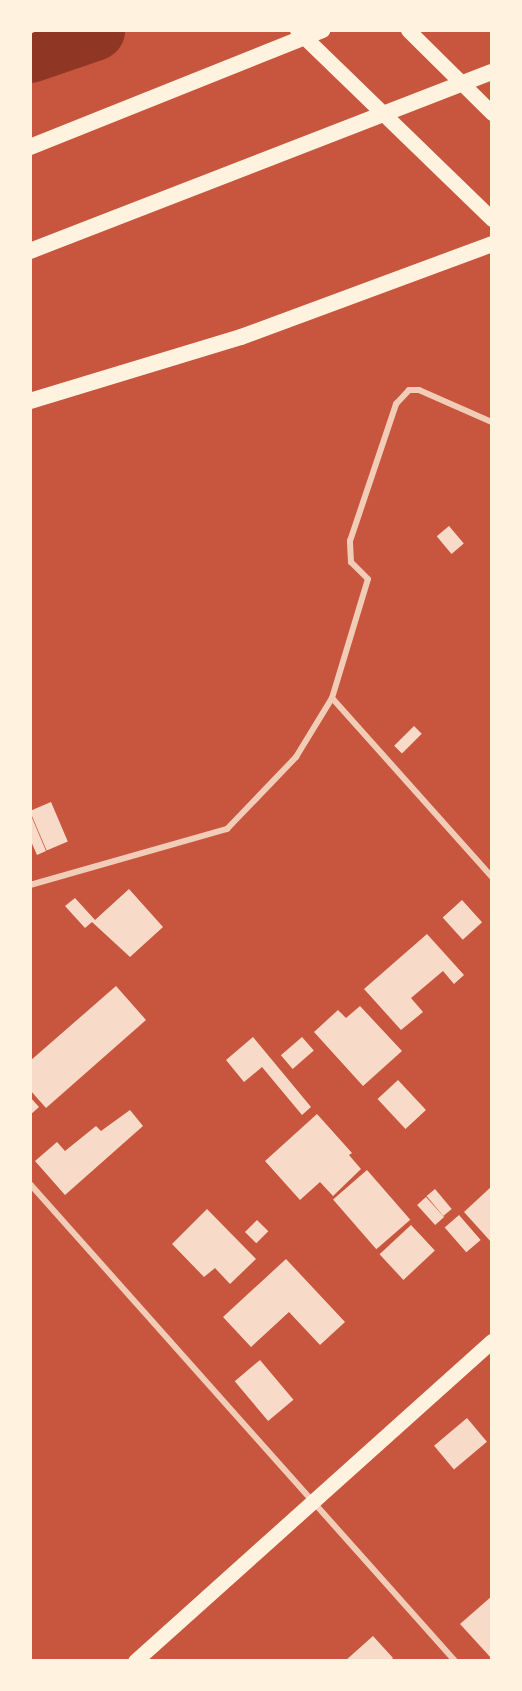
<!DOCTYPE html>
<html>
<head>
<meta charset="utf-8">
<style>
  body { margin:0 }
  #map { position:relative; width:522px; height:1691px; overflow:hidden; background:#c8553d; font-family:Commissioner,sans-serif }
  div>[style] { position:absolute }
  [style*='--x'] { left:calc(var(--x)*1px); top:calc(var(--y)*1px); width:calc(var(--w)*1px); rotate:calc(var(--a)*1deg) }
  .river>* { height:62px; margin:-31px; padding:0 31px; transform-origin:31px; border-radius:31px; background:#8f3625 }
  .building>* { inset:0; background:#f7dbc8; transform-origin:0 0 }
  .minor>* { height:6px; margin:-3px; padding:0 3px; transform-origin:3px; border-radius:3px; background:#f1ccb7 }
  .primary>* { height:15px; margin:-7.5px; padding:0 7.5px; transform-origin:7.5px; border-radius:7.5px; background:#fff3e0 }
  .trunk>* { height:16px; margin:-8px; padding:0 8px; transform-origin:8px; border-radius:8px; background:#fff3e0 }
  span { translate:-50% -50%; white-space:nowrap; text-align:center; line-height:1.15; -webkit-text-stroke:4.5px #fff3e0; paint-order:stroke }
  .frame { position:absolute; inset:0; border:32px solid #fff3e0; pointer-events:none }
</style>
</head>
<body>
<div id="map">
  <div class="river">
    <div style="--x:30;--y:52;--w:68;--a:-19"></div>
  </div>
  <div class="building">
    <div style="left:449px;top:526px;width:23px;height:16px;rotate:50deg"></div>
    <div style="left:414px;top:726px;width:11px;height:28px;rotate:45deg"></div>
    <div style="left:51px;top:802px;width:43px;height:23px;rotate:67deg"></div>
    <div style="clip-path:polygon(30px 813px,46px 851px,37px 855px,30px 839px)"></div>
    <div style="clip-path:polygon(129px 889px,163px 927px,130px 957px,92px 922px,85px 928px,65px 906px,75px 898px,95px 920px)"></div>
    <div style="left:462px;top:900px;width:30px;height:26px;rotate:48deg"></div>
    <div style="clip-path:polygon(427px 934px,464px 975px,454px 984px,443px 971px,411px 998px,423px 1012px,401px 1030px,364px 989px)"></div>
    <div style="clip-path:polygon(116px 986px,146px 1020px,46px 1108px,30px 1090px,30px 1061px)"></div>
    <div style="clip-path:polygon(360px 1006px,402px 1051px,363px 1086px,314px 1032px,338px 1010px,346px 1018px)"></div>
    <div style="clip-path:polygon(253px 1037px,311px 1107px,302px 1115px,262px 1067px,244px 1082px,226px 1060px)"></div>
    <div style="left:302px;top:1037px;width:18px;height:28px;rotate:49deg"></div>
    <div style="left:398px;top:1080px;width:41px;height:28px;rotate:47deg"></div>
    <div style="clip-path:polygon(30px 1097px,39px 1107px,30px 1115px)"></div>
    <div style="clip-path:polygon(130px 1110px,143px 1126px,65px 1195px,35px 1161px,57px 1142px,65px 1151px,96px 1126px,101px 1131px)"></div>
    <div style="clip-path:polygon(317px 1114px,352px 1153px,349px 1155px,361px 1169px,333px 1196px,320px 1182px,300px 1200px,265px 1161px)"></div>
    <div style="left:367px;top:1170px;width:66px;height:45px;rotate:49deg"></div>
    <div style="clip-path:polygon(492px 1186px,492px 1243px,464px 1212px)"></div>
    <div style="left:435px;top:1189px;width:26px;height:11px;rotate:50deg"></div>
    <div style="left:426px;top:1197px;width:27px;height:12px;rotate:48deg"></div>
    <div style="clip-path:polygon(207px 1209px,256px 1259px,230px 1284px,215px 1268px,204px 1277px,172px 1244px)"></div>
    <div style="left:459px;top:1215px;width:33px;height:19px;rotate:49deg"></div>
    <div style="left:257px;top:1220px;width:16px;height:17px;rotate:45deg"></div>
    <div style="left:411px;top:1225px;width:35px;height:43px;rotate:47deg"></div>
    <div style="clip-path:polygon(286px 1259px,345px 1322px,320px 1345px,289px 1312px,251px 1347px,223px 1317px)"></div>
    <div style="left:260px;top:1360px;width:52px;height:33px;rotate:50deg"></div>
    <div style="left:467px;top:1418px;width:31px;height:43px;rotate:50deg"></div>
    <div style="clip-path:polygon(492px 1596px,492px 1659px,460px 1624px)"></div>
    <div style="clip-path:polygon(373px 1636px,393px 1658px,390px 1661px,345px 1661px)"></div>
  </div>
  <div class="minor">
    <div style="--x:30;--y:31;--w:2;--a:-27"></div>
    <div style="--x:332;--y:698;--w:240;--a:48.2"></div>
    <div style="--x:30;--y:885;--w:205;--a:-15.9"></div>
    <div style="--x:227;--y:829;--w:100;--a:-46.2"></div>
    <div style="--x:296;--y:757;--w:69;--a:-58.6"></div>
    <div style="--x:332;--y:698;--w:124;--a:-73.2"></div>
    <div style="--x:368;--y:579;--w:24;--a:-135"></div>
    <div style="--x:351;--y:562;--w:21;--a:-93"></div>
    <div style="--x:350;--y:541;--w:145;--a:-71.4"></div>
    <div style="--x:396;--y:404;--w:19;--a:-47"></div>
    <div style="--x:409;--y:390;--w:10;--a:0"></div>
    <div style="--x:419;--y:390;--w:80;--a:23.7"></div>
    <div style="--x:30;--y:1184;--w:639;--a:48.3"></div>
  </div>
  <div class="primary">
    <div style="--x:297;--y:30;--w:272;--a:44.1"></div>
    <div style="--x:408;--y:30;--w:118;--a:44.7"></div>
    <div style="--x:135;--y:1661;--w:479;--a:-41.9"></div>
  </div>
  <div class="trunk">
    <div style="--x:30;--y:147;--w:315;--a:-21.8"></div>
    <div style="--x:30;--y:251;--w:495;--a:-21.2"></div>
    <div style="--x:30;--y:401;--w:220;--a:-16.9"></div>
    <div style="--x:241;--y:337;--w:268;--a:-20.3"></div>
  </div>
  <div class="frame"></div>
</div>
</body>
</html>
